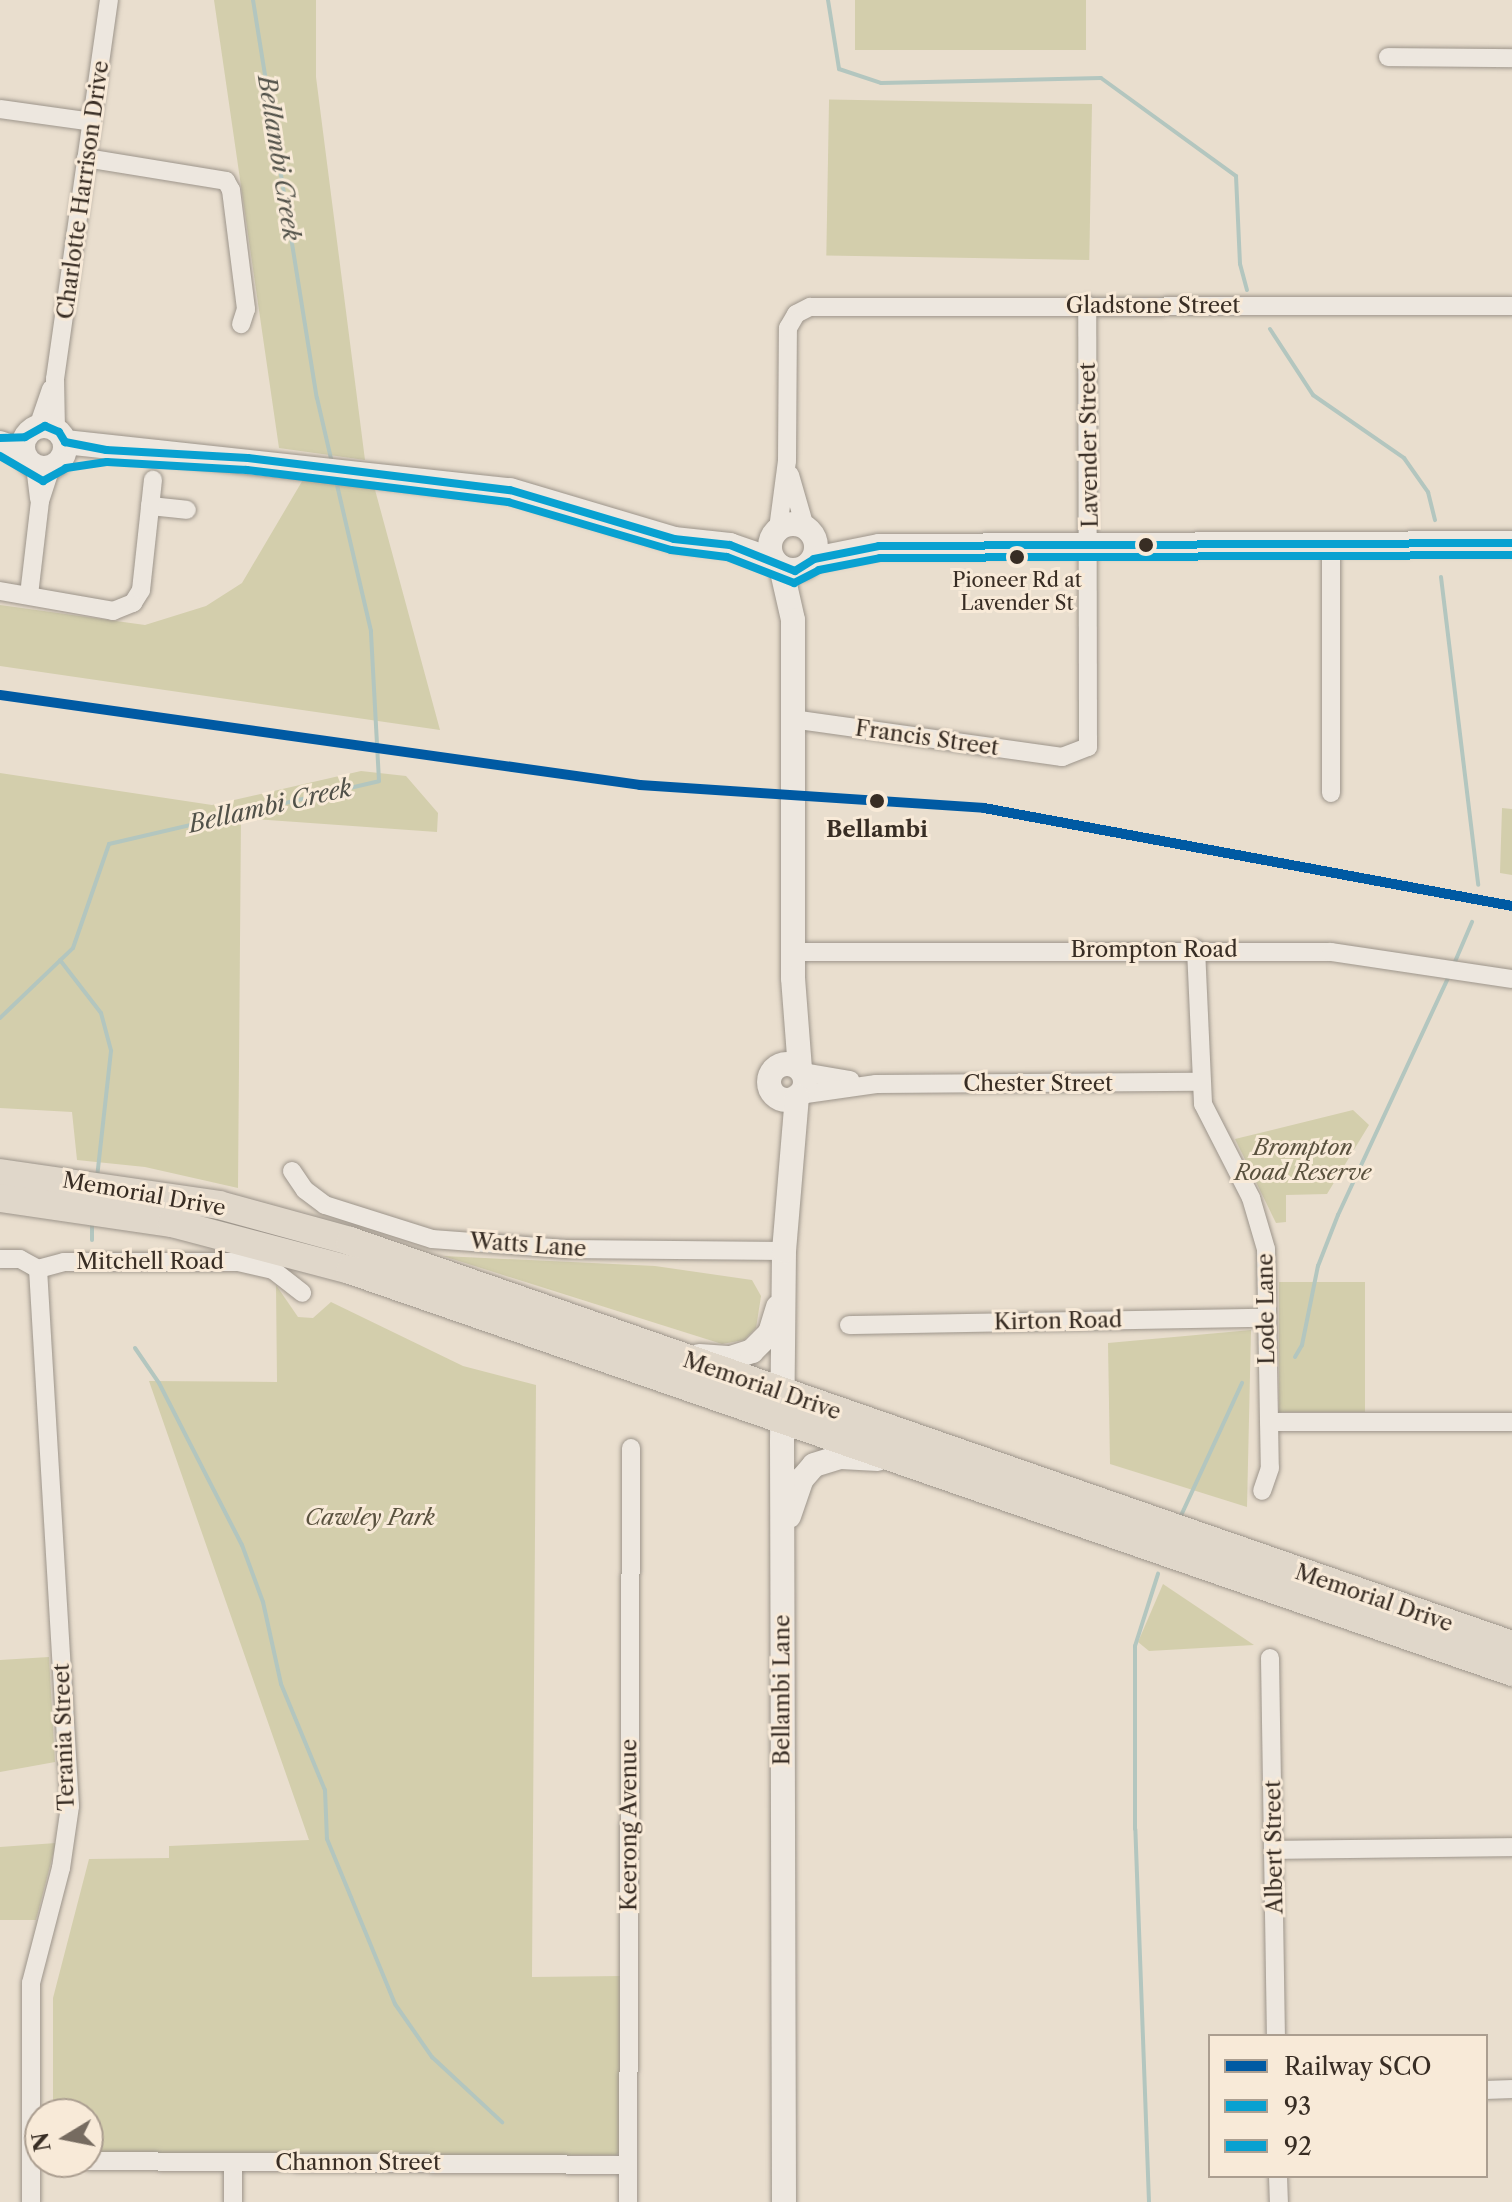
<!DOCTYPE html>
<html>
<head>
<meta charset="utf-8">
<style>
  body { margin:0 }
  #map { position:relative; width:1512px; height:2202px; overflow:hidden; background:#e9dece; font-family:"Libre Caslon Text",serif }
  div>[style] { position:absolute }
  [style*='--x'] { left:calc(var(--x)*1px); top:calc(var(--y)*1px); width:calc(var(--w)*1px); rotate:calc(var(--a)*1deg) }
  .green>* { inset:0; background:#d3ceac; transform-origin:0 0 }
  .stream>* { height:4px; margin:-2px; padding:0 2px; transform-origin:2px; border-radius:2px; background:#b3c6bf }
  .roads { filter:drop-shadow(0 0 2px #9d958b) drop-shadow(0 0 2px #9d958b) }
  .minor>* { height:18px; margin:-9px; padding:0 9px; transform-origin:9px; border-radius:9px; background:#ede7df }
  .secondary>* { height:24px; margin:-12px; padding:0 12px; transform-origin:12px; border-radius:12px; background:#ede7df }
  .secondary>.ring { margin:-12px; padding:0; box-sizing:content-box; background:none; border:24px solid #ede7df; border-radius:50% }
  .primary>* { height:28px; margin:-14px; padding:0 14px; transform-origin:14px; border-radius:14px; background:#e0d7ca }
  .bus-1>* { height:8px; margin:-4px; padding:0 4px; transform-origin:4px; border-radius:4px; background:#08a1d1 }
  .bus-2>* { height:8px; margin:-4px; padding:0 4px; transform-origin:4px; border-radius:4px; background:#08a1d1 }
  .rail-1>* { height:10px; margin:-5px; padding:0 5px; transform-origin:5px; border-radius:5px; background:#005aa3 }
  .dots>* { width:22px; height:22px; translate:-50% -50%; box-sizing:border-box; border:4px solid #f8ead8; border-radius:50% }
  span { translate:-50% -50%; white-space:nowrap; text-align:center; line-height:1.15; -webkit-text-stroke:6px #f8ead8; paint-order:stroke }
  .bus-label { font-size:20px; color:#382d24 }
  .street-label { font-size:22px; color:#382d24 }
  .stop-label { font-size:22px; color:#382d24; font-weight:700 }
  .park-label { font-size:22px; color:#5a523f; font-style:italic }
  .water-label { font-size:24px; color:#515149; font-style:italic }
  .legend { position:absolute; left:1208px; top:2034px; width:280px; height:144px; box-sizing:border-box; background:#f8ead8; border:2px solid #ab9e90; margin:0; padding:10px 14px; list-style:none; font-size:24px; color:#382d24 }
  .legend li { display:flex; align-items:center; gap:16px; height:40px }
  .legend b { width:40px; border:2px solid #ab9e90 }
  .north { position:absolute; left:24px; top:2098px; width:80px; height:80px; box-sizing:border-box; background:#f8ead8; border:2px solid #ab9e90; border-radius:50%; rotate:260deg; font-size:22px; font-weight:700; line-height:32px; text-align:center; color:#382d24 }
  .north::after { content:''; display:block; margin:auto; width:28px; height:36px; background:#766b60; clip-path:polygon(50% 0,100% 100%,50% 72%,0 100%) }
</style>
</head>
<body>
<div id="map">
  <div class="green">
    <div style="clip-path:polygon(214px 0,316px 0,316px 77px,365px 460px,279px 448px)"></div>
    <div style="left:855px;top:0;width:231px;height:50px"></div>
    <div style="left:1092px;top:104px;width:156px;height:263px;rotate:91deg"></div>
    <div style="clip-path:polygon(304px 478px,374px 486px,440px 730px,0 666px,0 605px,145px 625px,206px 606px,242px 583px)"></div>
    <div style="clip-path:polygon(361px 771px,406px 776px,438px 813px,437px 832px,241px 818px,238px 1188px,145px 1167px,77px 1160px,72px 1112px,0 1108px,0 773px,212px 805px)"></div>
    <div style="clip-path:polygon(1502px 808px,1512px 809px,1512px 875px,1500px 873px)"></div>
    <div style="clip-path:polygon(1353px 1110px,1369px 1125px,1327px 1194px,1286px 1195px,1286px 1222px,1276px 1223px,1235px 1139px)"></div>
    <div style="clip-path:polygon(443px 1256px,655px 1266px,752px 1280px,761px 1296px,756px 1328px,744px 1340px,722px 1344px)"></div>
    <div style="left:1365px;top:1282px;width:130px;height:86px;rotate:90deg"></div>
    <div style="clip-path:polygon(276px 1285px,298px 1317px,313px 1318px,331px 1302px,463px 1366px,536px 1385px,532px 1977px,622px 1976px,621px 2151px,616px 2155px,88px 2158px,88px 2114px,53px 2114px,53px 1998px,89px 1859px,169px 1858px,169px 1846px,309px 1840px,149px 1381px,277px 1382px)"></div>
    <div style="clip-path:polygon(1251px 1330px,1247px 1507px,1110px 1464px,1108px 1343px)"></div>
    <div style="clip-path:polygon(1163px 1584px,1254px 1645px,1149px 1651px,1138px 1642px)"></div>
    <div style="clip-path:polygon(49px 1657px,55px 1762px,0 1772px,0 1660px)"></div>
    <div style="clip-path:polygon(56px 1843px,36px 1920px,0 1920px,0 1847px)"></div>
  </div>
  <div class="stream">
    <div style="--x:253;--y:0;--w:403;--a:80.9"></div>
    <div style="--x:317;--y:398;--w:67;--a:77"></div>
    <div style="--x:828;--y:0;--w:70;--a:80.9"></div>
    <div style="--x:839;--y:69;--w:44;--a:18.4"></div>
    <div style="--x:881;--y:83;--w:220;--a:-1.3"></div>
    <div style="--x:1101;--y:78;--w:167;--a:36"></div>
    <div style="--x:1236;--y:176;--w:88;--a:87.4"></div>
    <div style="--x:1240;--y:264;--w:27;--a:75"></div>
    <div style="--x:1270;--y:329;--w:79;--a:56.9"></div>
    <div style="--x:1313;--y:395;--w:111;--a:34.7"></div>
    <div style="--x:1404;--y:458;--w:42;--a:54.8"></div>
    <div style="--x:1428;--y:492;--w:29;--a:76"></div>
    <div style="--x:1441;--y:577;--w:310;--a:83.1"></div>
    <div style="--x:60;--y:960;--w:67;--a:52.3"></div>
    <div style="--x:101;--y:1013;--w:39;--a:75"></div>
    <div style="--x:111;--y:1051;--w:128;--a:96.3"></div>
    <div style="--x:1454;--y:964;--w:46;--a:-66.8"></div>
    <div style="--x:0;--y:1018;--w:101;--a:-43.8"></div>
    <div style="--x:73;--y:948;--w:110;--a:-70.9"></div>
    <div style="--x:109;--y:844;--w:277;--a:-13.1"></div>
    <div style="--x:379;--y:781;--w:150;--a:-93.1"></div>
    <div style="--x:371;--y:631;--w:155;--a:-103.1"></div>
    <div style="--x:92;--y:1222;--w:18;--a:90"></div>
    <div style="--x:135;--y:1348;--w:42;--a:55.6"></div>
    <div style="--x:159;--y:1383;--w:182;--a:62.9"></div>
    <div style="--x:242;--y:1545;--w:61;--a:69.8"></div>
    <div style="--x:263;--y:1602;--w:84;--a:77.6"></div>
    <div style="--x:281;--y:1684;--w:115;--a:67.5"></div>
    <div style="--x:325;--y:1790;--w:49;--a:87.7"></div>
    <div style="--x:327;--y:1839;--w:178;--a:67.6"></div>
    <div style="--x:395;--y:2004;--w:65;--a:55.1"></div>
    <div style="--x:432;--y:2057;--w:96;--a:42.9"></div>
    <div style="--x:1295;--y:1357;--w:14;--a:-60"></div>
    <div style="--x:1302;--y:1345;--w:81;--a:-78.6"></div>
    <div style="--x:1318;--y:1266;--w:55;--a:-68.6"></div>
    <div style="--x:1338;--y:1215;--w:264;--a:-65.1"></div>
    <div style="--x:1179;--y:1520;--w:151;--a:-65.3"></div>
    <div style="--x:1149;--y:2202;--w:373;--a:-92.1"></div>
    <div style="--x:1135;--y:1829;--w:183;--a:-90"></div>
    <div style="--x:1135;--y:1646;--w:76;--a:-72.3"></div>
  </div>
  <div class="roads">
    <div class="minor">
      <div style="--x:1388;--y:57;--w:124;--a:0.5"></div>
      <div style="--x:0;--y:109;--w:93;--a:8"></div>
      <div style="--x:86;--y:158;--w:142;--a:9.3"></div>
      <div style="--x:226;--y:181;--w:10;--a:61"></div>
      <div style="--x:231;--y:190;--w:120;--a:82.8"></div>
      <div style="--x:246;--y:309;--w:16;--a:108"></div>
      <div style="--x:38;--y:427;--w:40;--a:-71.1"></div>
      <div style="--x:56;--y:430;--w:51;--a:-91.1"></div>
      <div style="--x:55;--y:379;--w:383;--a:-81.9"></div>
      <div style="--x:35;--y:466;--w:33;--a:83"></div>
      <div style="--x:790;--y:475;--w:54;--a:73.9"></div>
      <div style="--x:150;--y:506;--w:37;--a:6"></div>
      <div style="--x:778;--y:529;--w:69;--a:-82.5"></div>
      <div style="--x:787;--y:461;--w:133;--a:-89.6"></div>
      <div style="--x:788;--y:328;--w:16;--a:-60"></div>
      <div style="--x:796;--y:314;--w:16;--a:-27"></div>
      <div style="--x:810;--y:307;--w:702;--a:-0.08"></div>
      <div style="--x:0;--y:591;--w:115;--a:10"></div>
      <div style="--x:113;--y:611;--w:22;--a:-22"></div>
      <div style="--x:133;--y:603;--w:15;--a:-58"></div>
      <div style="--x:141;--y:590;--w:111;--a:-83.8"></div>
      <div style="--x:29;--y:595;--w:95;--a:-83.3"></div>
      <div style="--x:40;--y:501;--w:35;--a:-72"></div>
      <div style="--x:792;--y:719;--w:273;--a:8"></div>
      <div style="--x:1062;--y:757;--w:28;--a:-21"></div>
      <div style="--x:1088;--y:747;--w:442;--a:-90.1"></div>
      <div style="--x:1331;--y:793;--w:249;--a:-90"></div>
      <div style="--x:1196;--y:949;--w:155;--a:87.4"></div>
      <div style="--x:1203;--y:1104;--w:106;--a:62.9"></div>
      <div style="--x:1251;--y:1198;--w:53;--a:73.6"></div>
      <div style="--x:1266;--y:1249;--w:219;--a:89"></div>
      <div style="--x:1270;--y:1468;--w:24;--a:109"></div>
      <div style="--x:793;--y:952;--w:538;--a:0"></div>
      <div style="--x:1331;--y:952;--w:183;--a:8.5"></div>
      <div style="--x:802;--y:1072;--w:49;--a:9.5"></div>
      <div style="--x:799;--y:1095;--w:78;--a:-8.1"></div>
      <div style="--x:876;--y:1084;--w:323;--a:-0.4"></div>
      <div style="--x:292;--y:1171;--w:23;--a:56"></div>
      <div style="--x:305;--y:1190;--w:25;--a:37"></div>
      <div style="--x:325;--y:1205;--w:112;--a:17.6"></div>
      <div style="--x:432;--y:1239;--w:134;--a:4.3"></div>
      <div style="--x:566;--y:1249;--w:218;--a:0.5"></div>
      <div style="--x:0;--y:1259;--w:20;--a:0"></div>
      <div style="--x:20;--y:1259;--w:21;--a:29"></div>
      <div style="--x:38;--y:1269;--w:27;--a:-15"></div>
      <div style="--x:64;--y:1262;--w:174;--a:0"></div>
      <div style="--x:238;--y:1262;--w:36;--a:13"></div>
      <div style="--x:273;--y:1270;--w:37;--a:38"></div>
      <div style="--x:849;--y:1325;--w:418;--a:-1"></div>
      <div style="--x:1269;--y:1422;--w:243;--a:0"></div>
      <div style="--x:1270;--y:1658;--w:378;--a:89.1"></div>
      <div style="--x:1274;--y:1850;--w:238;--a:-0.7"></div>
      <div style="--x:1486;--y:2090;--w:26;--a:-2"></div>
      <div style="--x:88;--y:2161;--w:540;--a:0.42"></div>
      <div style="--x:233;--y:2162;--w:40;--a:90"></div>
      <div style="--x:1278;--y:2176;--w:26;--a:88"></div>
      <div style="--x:31;--y:2202;--w:219;--a:-90"></div>
      <div style="--x:31;--y:1983;--w:119;--a:-75.4"></div>
      <div style="--x:61;--y:1868;--w:63;--a:-81.7"></div>
      <div style="--x:70;--y:1806;--w:538;--a:-93.41"></div>
      <div style="--x:628;--y:2202;--w:754;--a:-89.77"></div>
    </div>
    <div class="secondary">
      <div class="ring" style="left:23px;top:426px;width:18px;height:18px"></div>
      <div style="--x:65;--y:442;--w:448;--a:6.2"></div>
      <div style="--x:510;--y:490;--w:171;--a:16.6"></div>
      <div style="--x:674;--y:539;--w:56;--a:6.1"></div>
      <div style="--x:730;--y:545;--w:46;--a:19.2"></div>
      <div style="--x:0;--y:443;--w:24;--a:19"></div>
      <div class="ring" style="left:770px;top:524px;width:22px;height:22px"></div>
      <div style="--x:814;--y:559;--w:66;--a:-11.3"></div>
      <div style="--x:879;--y:546;--w:633;--a:-0.27"></div>
      <div style="--x:781;--y:567;--w:54;--a:77.2"></div>
      <div style="--x:793;--y:620;--w:358;--a:90"></div>
      <div style="--x:793;--y:978;--w:91;--a:85.6"></div>
      <div class="ring" style="left:769px;top:1064px;width:12px;height:12px"></div>
      <div style="--x:699;--y:1356;--w:32;--a:4"></div>
      <div style="--x:731;--y:1358;--w:22;--a:-18"></div>
      <div style="--x:752;--y:1351;--w:25;--a:-45"></div>
      <div style="--x:770;--y:1333;--w:27;--a:-73"></div>
      <div style="--x:789;--y:1516;--w:39;--a:-71"></div>
      <div style="--x:802;--y:1479;--w:18;--a:-49"></div>
      <div style="--x:814;--y:1465;--w:28;--a:-17"></div>
      <div style="--x:841;--y:1457;--w:37;--a:3"></div>
      <div style="--x:784;--y:2202;--w:760;--a:-90.15"></div>
      <div style="--x:782;--y:1442;--w:191;--a:-89.4"></div>
      <div style="--x:784;--y:1251;--w:155;--a:-85.2"></div>
    </div>
    <div class="primary">
      <div style="--x:0;--y:1173;--w:221;--a:8.3"></div>
      <div style="--x:219;--y:1205;--w:136;--a:15.4"></div>
      <div style="--x:350;--y:1241;--w:1230;--a:19.17"></div>
      <div style="--x:0;--y:1198;--w:174;--a:8.3"></div>
      <div style="--x:172;--y:1223;--w:184;--a:14.8"></div>
      <div style="--x:350;--y:1270;--w:1230;--a:19.08"></div>
    </div>
  </div>
  <div class="bus-1">
    <div style="--x:0;--y:438;--w:25;--a:-2"></div>
    <div style="--x:25;--y:437;--w:23;--a:-29"></div>
    <div style="--x:45;--y:426;--w:15;--a:23"></div>
    <div style="--x:59;--y:432;--w:12;--a:59"></div>
    <div style="--x:65;--y:442;--w:42;--a:11"></div>
    <div style="--x:106;--y:450;--w:142;--a:3.2"></div>
    <div style="--x:248;--y:458;--w:264;--a:7"></div>
    <div style="--x:510;--y:490;--w:171;--a:16.6"></div>
    <div style="--x:674;--y:539;--w:56;--a:6.1"></div>
    <div style="--x:730;--y:545;--w:70;--a:21.8"></div>
    <div style="--x:795;--y:571;--w:22;--a:-32"></div>
    <div style="--x:814;--y:559;--w:66;--a:-11.3"></div>
    <div style="--x:879;--y:546;--w:633;--a:-0.27"></div>
  </div>
  <div class="bus-2">
    <div style="--x:0;--y:456;--w:50;--a:30.2"></div>
    <div style="--x:43;--y:481;--w:26;--a:-29"></div>
    <div style="--x:66;--y:468;--w:41;--a:-8.3"></div>
    <div style="--x:107;--y:462;--w:140;--a:3.3"></div>
    <div style="--x:247;--y:470;--w:263;--a:7"></div>
    <div style="--x:508;--y:502;--w:170;--a:16.4"></div>
    <div style="--x:671;--y:550;--w:56;--a:7.1"></div>
    <div style="--x:727;--y:557;--w:72;--a:21.2"></div>
    <div style="--x:794;--y:583;--w:28;--a:-27"></div>
    <div style="--x:819;--y:570;--w:62;--a:-11.1"></div>
    <div style="--x:880;--y:558;--w:632;--a:-0.27"></div>
  </div>
  <div class="rail-1">
    <div style="--x:0;--y:695;--w:646;--a:8"></div>
    <div style="--x:640;--y:785;--w:345;--a:3.8"></div>
    <div style="--x:984;--y:808;--w:537;--a:10.51"></div>
  </div>
  <div class="dots">
    <div style="left:1146px;top:545px;background:#382d24"></div>
    <div style="left:1017px;top:557px;background:#382d24"></div>
    <div style="left:877px;top:801px;background:#382d24"></div>
  </div>
  <div class="bus-label">
    <span style="left:1017px;top:592px">Pioneer Rd at<br>Lavender St</span>
  </div>
  <div class="street-label">
    <span style="left:83px;top:190px;rotate:-82deg">Charlotte Harrison Drive</span>
    <span style="left:1153px;top:306px">Gladstone Street</span>
    <span style="left:1089px;top:445px;rotate:-91deg">Lavender Street</span>
    <span style="left:927px;top:738px;rotate:8deg">Francis Street</span>
    <span style="left:1154px;top:950px">Brompton Road</span>
    <span style="left:1038px;top:1084px">Chester Street</span>
    <span style="left:144px;top:1194px;rotate:10deg">Memorial Drive</span>
    <span style="left:528px;top:1245px;rotate:4deg">Watts Lane</span>
    <span style="left:150px;top:1262px">Mitchell Road</span>
    <span style="left:1266px;top:1309px;rotate:-91deg">Lode Lane</span>
    <span style="left:1058px;top:1321px;rotate:-1deg">Kirton Road</span>
    <span style="left:762px;top:1386px;rotate:19deg">Memorial Drive</span>
    <span style="left:1374px;top:1598px;rotate:19deg">Memorial Drive</span>
    <span style="left:782px;top:1690px;rotate:-90deg">Bellambi Lane</span>
    <span style="left:64px;top:1737px;rotate:-92deg">Terania Street</span>
    <span style="left:629px;top:1825px;rotate:-90deg">Keerong Avenue</span>
    <span style="left:1274px;top:1847px;rotate:-91deg">Albert Street</span>
    <span style="left:358px;top:2163px">Channon Street</span>
  </div>
  <div class="stop-label">
    <span style="left:877px;top:830px">Bellambi</span>
  </div>
  <div class="park-label">
    <span style="left:1303px;top:1160px">Brompton<br>Road Reserve</span>
    <span style="left:370px;top:1518px">Cawley Park</span>
  </div>
  <div class="water-label">
    <span style="left:279px;top:158px;rotate:81deg">Bellambi Creek</span>
    <span style="left:270px;top:806px;rotate:-13deg">Bellambi Creek</span>
  </div>
  <ul class="legend">
  <li><b style="height:10px;background:#005aa3"></b>Railway SCO</li>
  <li><b style="height:10px;background:#08a1d1"></b>93</li>
  <li><b style="height:10px;background:#08a1d1"></b>92</li>
  </ul>
  <div class="north">N</div>
</div>
</body>
</html>
